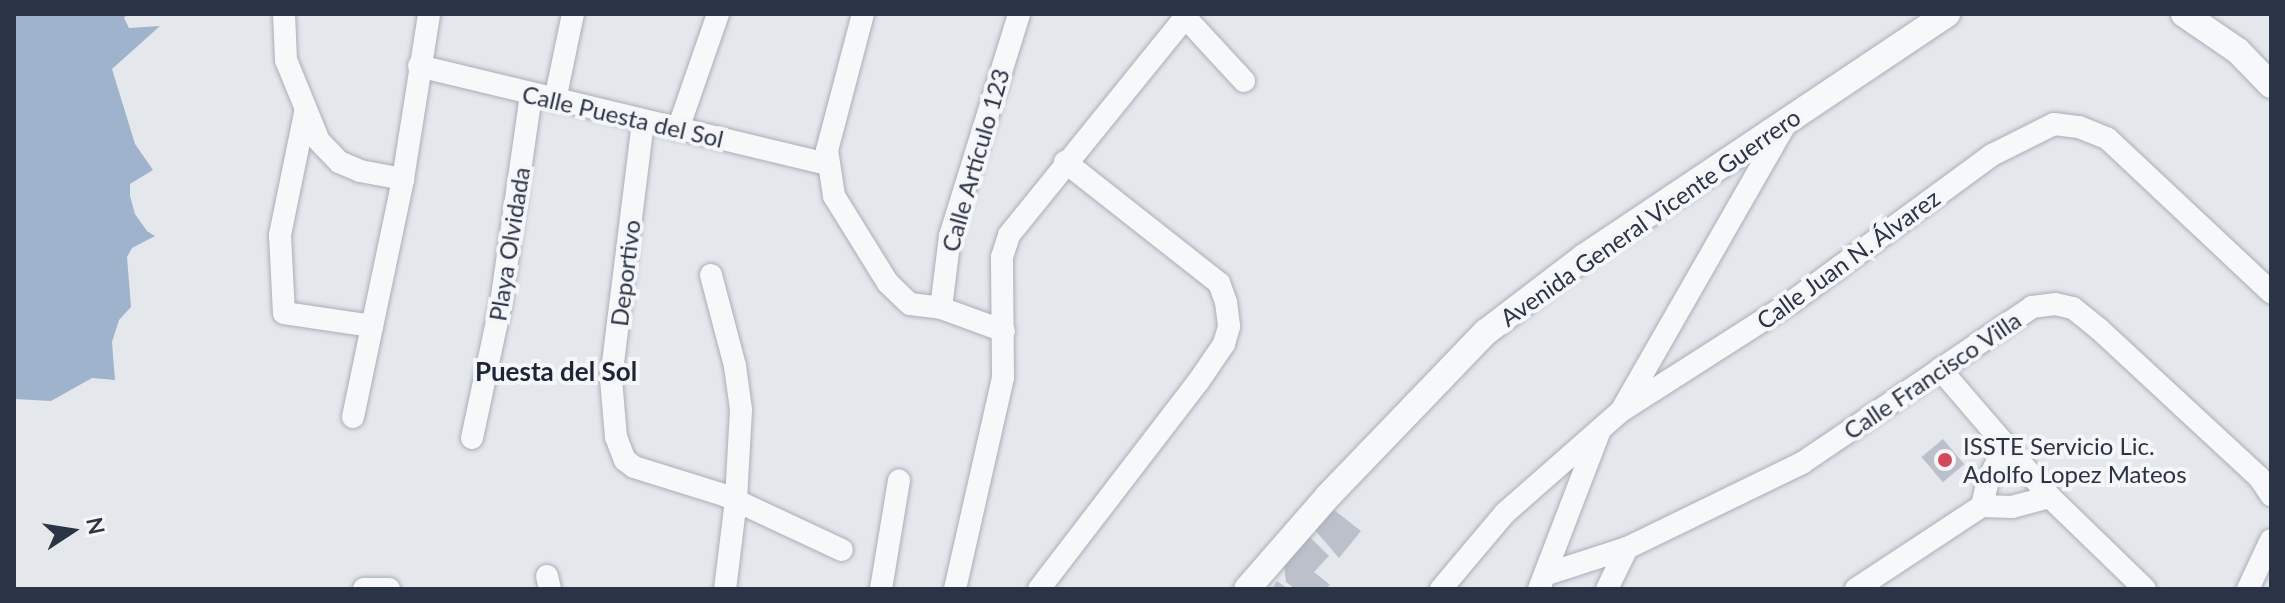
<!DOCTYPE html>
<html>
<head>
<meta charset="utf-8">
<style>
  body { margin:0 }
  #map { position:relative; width:2285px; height:603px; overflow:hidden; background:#e4e7ec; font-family:Lato,sans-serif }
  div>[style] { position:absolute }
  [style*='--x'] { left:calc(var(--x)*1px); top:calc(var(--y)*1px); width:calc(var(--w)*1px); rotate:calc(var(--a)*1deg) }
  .water>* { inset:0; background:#9fb4cc }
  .building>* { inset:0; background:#bbc0ca; transform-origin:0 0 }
  .roads { filter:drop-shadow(0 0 2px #a9aeb7) drop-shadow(0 0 2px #a9aeb7) }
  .minor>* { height:22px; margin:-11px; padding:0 11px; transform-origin:11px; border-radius:11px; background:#f7f8fa }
  .tertiary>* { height:26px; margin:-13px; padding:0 13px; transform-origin:13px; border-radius:13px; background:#f7f8fa }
  .dots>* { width:22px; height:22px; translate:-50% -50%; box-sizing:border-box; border:4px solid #f4f6f9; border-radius:50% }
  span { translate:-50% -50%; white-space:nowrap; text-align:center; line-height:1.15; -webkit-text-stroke:8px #f4f6f9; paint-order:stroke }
  .street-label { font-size:24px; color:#2b3445 }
  .poi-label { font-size:24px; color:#2b3445 }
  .left { translate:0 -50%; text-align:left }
  .neighbourhood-label { font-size:26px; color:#1d2536; font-weight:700 }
  .frame { position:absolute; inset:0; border:16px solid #2b3445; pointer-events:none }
  .north { position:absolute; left:32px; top:491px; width:80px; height:80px; -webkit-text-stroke:6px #f4f6f9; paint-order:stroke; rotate:78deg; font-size:22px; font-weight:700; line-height:32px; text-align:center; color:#2b3445 }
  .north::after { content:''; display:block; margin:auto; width:28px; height:36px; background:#2b3445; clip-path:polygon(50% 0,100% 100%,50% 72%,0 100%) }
</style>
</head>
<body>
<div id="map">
  <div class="water">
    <div style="clip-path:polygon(14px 14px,127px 14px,124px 18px,129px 28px,160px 26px,112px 69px,135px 144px,153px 170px,130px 184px,130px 196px,135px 214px,147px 231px,155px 236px,132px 248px,127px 257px,131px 307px,119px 320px,112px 342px,115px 380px,92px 378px,51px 401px,14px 399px)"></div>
  </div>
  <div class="building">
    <div style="left:1943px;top:439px;width:33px;height:28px;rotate:50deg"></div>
    <div style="clip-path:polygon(1334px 510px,1361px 531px,1339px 558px,1314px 529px)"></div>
    <div style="clip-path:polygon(1309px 536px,1329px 556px,1314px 572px,1330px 585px,1324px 589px,1295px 589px,1286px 582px,1283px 558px)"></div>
    <div style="clip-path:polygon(1277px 581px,1288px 589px,1272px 589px)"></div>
  </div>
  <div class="roads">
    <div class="minor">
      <div style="--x:284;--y:14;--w:46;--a:87.5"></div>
      <div style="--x:286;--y:60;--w:87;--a:67.8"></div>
      <div style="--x:319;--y:141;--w:29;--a:46"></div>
      <div style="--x:339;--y:162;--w:23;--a:23"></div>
      <div style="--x:360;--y:171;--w:44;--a:10.5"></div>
      <div style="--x:863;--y:14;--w:141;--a:104.8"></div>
      <div style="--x:827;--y:150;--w:47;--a:81.3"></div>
      <div style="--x:834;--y:196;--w:102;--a:58.2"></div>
      <div style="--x:888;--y:283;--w:30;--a:44"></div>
      <div style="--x:910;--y:304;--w:31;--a:7"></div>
      <div style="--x:941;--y:308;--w:67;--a:20.1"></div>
      <div style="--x:1185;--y:17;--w:87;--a:47.3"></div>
      <div style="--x:419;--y:66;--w:421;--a:13.5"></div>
      <div style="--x:555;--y:100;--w:88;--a:-78.2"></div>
      <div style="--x:305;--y:113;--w:125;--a:101.6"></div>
      <div style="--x:280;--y:235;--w:78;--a:87.1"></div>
      <div style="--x:284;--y:313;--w:89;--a:8.4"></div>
      <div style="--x:643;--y:122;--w:259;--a:97.1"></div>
      <div style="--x:611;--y:379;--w:58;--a:85.1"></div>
      <div style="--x:616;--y:437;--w:25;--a:69"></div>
      <div style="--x:625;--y:460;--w:11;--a:38"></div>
      <div style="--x:634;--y:467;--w:94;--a:17.3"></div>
      <div style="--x:724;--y:495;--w:130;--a:25"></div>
      <div style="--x:678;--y:129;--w:122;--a:-70.8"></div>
      <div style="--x:711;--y:275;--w:94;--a:75.2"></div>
      <div style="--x:735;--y:366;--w:44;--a:82.2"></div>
      <div style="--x:741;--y:410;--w:90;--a:93.2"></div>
      <div style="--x:736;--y:500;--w:90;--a:97"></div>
      <div style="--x:941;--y:308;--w:73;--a:-82.9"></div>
      <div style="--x:950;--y:236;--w:232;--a:-72.7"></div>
      <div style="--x:1940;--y:369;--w:169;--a:49.3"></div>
      <div style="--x:2050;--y:497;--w:132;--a:44.1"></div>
      <div style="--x:1624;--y:406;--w:330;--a:-60.2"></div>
      <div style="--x:353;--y:417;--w:243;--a:-78.1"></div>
      <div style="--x:403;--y:179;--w:167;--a:-81"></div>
      <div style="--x:472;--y:438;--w:138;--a:-77.9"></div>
      <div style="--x:501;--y:303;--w:209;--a:-81.8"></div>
      <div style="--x:1982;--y:506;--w:27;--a:-77"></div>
      <div style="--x:1988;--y:480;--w:39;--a:-63"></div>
      <div style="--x:1547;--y:574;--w:84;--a:-18"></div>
      <div style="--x:1627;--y:548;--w:195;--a:-25.9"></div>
      <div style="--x:1802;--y:463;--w:278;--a:-34.1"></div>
      <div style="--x:2032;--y:307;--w:23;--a:-7"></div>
      <div style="--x:2055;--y:304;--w:18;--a:13"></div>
      <div style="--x:2073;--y:308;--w:33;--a:39"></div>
      <div style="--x:2099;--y:329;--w:218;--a:42.8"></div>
      <div style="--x:2259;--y:477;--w:22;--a:56"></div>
      <div style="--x:547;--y:576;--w:13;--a:77"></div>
      <div style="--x:364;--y:589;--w:25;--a:0"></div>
      <div style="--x:881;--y:589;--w:110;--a:-80.6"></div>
      <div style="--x:955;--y:589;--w:217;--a:-77.2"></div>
      <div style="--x:1003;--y:377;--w:120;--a:-90.5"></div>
      <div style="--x:1002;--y:257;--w:23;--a:-72"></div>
      <div style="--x:1009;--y:235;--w:284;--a:-51"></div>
      <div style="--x:1039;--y:589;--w:261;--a:-52.5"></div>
      <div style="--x:1198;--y:382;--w:46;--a:-55.6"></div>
      <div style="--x:1224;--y:344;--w:19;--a:-74"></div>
      <div style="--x:1229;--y:326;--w:24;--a:-97"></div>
      <div style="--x:1226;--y:302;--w:20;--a:-110"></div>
      <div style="--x:1219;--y:283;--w:196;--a:-141.8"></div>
      <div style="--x:1441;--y:589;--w:99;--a:-49.9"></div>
      <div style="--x:1505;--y:513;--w:154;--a:-41.3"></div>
      <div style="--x:1621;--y:411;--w:204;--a:-32.6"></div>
      <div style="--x:1793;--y:301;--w:247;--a:-36.3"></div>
      <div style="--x:1992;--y:155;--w:69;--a:-26.6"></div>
      <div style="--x:2054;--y:124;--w:25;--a:7"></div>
      <div style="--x:2079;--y:127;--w:31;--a:22"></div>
      <div style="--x:2108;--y:139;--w:224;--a:43.2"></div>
      <div style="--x:1539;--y:589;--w:167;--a:-69"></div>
      <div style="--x:1607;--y:589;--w:46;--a:-64"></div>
      <div style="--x:1856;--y:589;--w:151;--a:-33.4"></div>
      <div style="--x:1982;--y:506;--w:30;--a:2"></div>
      <div style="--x:2012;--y:507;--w:39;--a:-15"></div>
      <div style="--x:2248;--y:589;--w:54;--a:-64.9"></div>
    </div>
    <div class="tertiary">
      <div style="--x:2184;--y:14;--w:65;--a:34.4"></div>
      <div style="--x:2238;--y:51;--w:47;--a:45.9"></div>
      <div style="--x:1247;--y:589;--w:123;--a:-48.9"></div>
      <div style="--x:1328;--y:496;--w:228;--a:-46.1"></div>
      <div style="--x:1486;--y:332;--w:123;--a:-37.4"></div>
      <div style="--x:1584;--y:257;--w:437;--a:-33.8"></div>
    </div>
  </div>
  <div class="dots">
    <div style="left:1945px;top:460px;background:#d1495b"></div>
  </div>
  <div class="street-label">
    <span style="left:623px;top:116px;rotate:13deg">Calle Puesta del Sol</span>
    <span style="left:975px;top:160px;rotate:-74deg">Calle Artículo 123</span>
    <span style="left:1650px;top:217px;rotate:-35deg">Avenida General Vicente Guerrero</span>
    <span style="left:509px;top:244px;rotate:-81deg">Playa Olvidada</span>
    <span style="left:1848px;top:259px;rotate:-36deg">Calle Juan N. Álvarez</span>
    <span style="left:625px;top:273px;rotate:-83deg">Deportivo</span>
    <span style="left:1932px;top:375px;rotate:-34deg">Calle Francisco Villa</span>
  </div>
  <div class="poi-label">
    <span class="left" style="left:1963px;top:460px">ISSTE Servicio Lic.<br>Adolfo Lopez Mateos</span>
  </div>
  <div class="neighbourhood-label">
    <span style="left:556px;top:372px">Puesta del Sol</span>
  </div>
  <div class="frame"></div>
  <div class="north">N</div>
</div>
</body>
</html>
